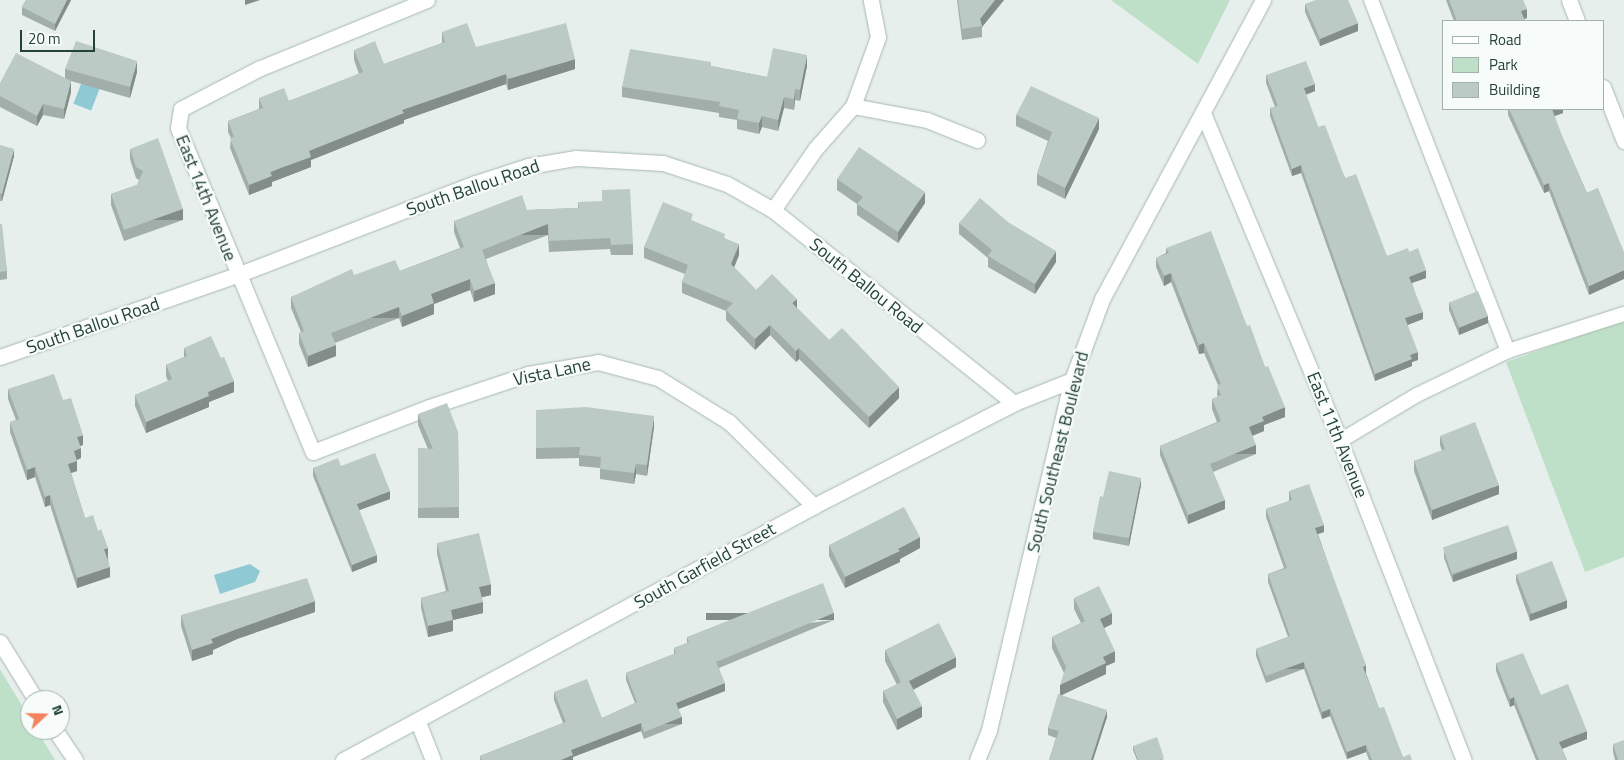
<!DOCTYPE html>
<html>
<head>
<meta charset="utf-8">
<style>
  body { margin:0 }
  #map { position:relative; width:1624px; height:760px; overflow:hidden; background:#e6efeb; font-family:"Titillium Web",sans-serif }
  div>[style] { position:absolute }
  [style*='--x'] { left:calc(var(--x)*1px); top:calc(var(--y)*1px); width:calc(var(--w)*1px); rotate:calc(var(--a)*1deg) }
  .green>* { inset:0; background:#bfe0c8 }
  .water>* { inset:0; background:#8ec9d4; transform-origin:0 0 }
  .roads { filter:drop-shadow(0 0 1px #a8b8b2) drop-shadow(0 0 1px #a8b8b2) }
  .lane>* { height:14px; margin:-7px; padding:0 7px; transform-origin:7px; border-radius:7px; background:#fff }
  .street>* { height:15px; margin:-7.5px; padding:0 7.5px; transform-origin:7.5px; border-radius:7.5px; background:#fff }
  .secondary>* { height:15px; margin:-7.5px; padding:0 7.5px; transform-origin:7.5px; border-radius:7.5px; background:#fff }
  .wall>* { inset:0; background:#a1aea9 }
  .shaded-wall>* { inset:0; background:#838d89; transform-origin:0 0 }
  .building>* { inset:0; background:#bbcac4; transform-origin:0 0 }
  span { translate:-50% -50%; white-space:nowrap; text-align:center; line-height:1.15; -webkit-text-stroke:4.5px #f7fbf9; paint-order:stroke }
  .street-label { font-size:18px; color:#24423a }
  .legend { position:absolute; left:1442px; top:20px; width:162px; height:90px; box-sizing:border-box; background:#f7fbf9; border:1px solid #a3b1ad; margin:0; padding:6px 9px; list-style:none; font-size:15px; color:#24423a }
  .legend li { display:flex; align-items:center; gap:10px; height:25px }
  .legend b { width:25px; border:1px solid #a3b1ad }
  .north { position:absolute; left:20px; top:690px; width:50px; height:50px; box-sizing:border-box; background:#f7fbf9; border:1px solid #a3b1ad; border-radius:50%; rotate:69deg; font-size:14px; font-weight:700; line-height:20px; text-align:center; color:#24423a }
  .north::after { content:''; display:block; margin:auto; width:18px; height:22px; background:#f4845f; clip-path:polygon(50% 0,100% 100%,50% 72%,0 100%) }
  .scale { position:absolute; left:20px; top:30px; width:75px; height:22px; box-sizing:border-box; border:2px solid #24423a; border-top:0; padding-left:6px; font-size:15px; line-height:18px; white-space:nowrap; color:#24423a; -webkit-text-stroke:4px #f7fbf9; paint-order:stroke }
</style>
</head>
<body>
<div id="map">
  <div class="green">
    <div style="clip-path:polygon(1111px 0,1230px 0,1198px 64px)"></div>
    <div style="clip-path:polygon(1624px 320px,1624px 557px,1585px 572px,1506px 362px)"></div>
    <div style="clip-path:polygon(0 669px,30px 719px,30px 730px,37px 730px,55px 760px,0 760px)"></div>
  </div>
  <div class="water">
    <div style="left:86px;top:71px;width:19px;height:35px;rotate:21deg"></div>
    <div style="clip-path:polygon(250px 564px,260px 571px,255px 582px,220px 594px,214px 575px)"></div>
  </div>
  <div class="roads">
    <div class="lane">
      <div style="--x:1371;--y:0;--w:377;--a:68.7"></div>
      <div style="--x:1340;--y:441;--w:90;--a:-30.9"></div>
      <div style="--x:1417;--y:395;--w:101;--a:-25.8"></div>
      <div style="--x:1508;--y:351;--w:122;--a:-17.7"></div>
    </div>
    <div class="street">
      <div style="--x:427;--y:0;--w:180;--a:157.8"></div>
      <div style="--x:260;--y:68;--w:89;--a:152.6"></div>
      <div style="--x:181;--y:109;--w:19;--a:99"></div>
      <div style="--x:178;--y:128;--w:351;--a:67.4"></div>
      <div style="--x:313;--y:452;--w:124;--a:-21.2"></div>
      <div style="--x:429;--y:407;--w:104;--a:-18.4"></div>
      <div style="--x:528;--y:374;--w:71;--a:-9.7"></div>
      <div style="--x:598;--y:362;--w:62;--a:14.9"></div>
      <div style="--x:658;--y:378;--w:84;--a:31.8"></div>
      <div style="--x:729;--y:422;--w:120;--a:44.7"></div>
      <div style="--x:1569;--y:0;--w:22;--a:69"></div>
      <div style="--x:1603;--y:87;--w:58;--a:68.7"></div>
      <div style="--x:853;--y:106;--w:75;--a:10.7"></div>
      <div style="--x:927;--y:120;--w:54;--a:21.8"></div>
      <div style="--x:1203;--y:113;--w:355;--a:67.3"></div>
      <div style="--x:1340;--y:441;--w:342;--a:68.8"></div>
      <div style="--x:773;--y:210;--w:75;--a:-55.3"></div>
      <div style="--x:816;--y:148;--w:56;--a:-48.6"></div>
      <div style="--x:853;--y:106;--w:73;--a:-70.1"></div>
      <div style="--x:878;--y:37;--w:38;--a:-101"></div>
      <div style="--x:0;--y:357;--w:251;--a:-19.1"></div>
      <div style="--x:237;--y:275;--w:256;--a:-21.1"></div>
      <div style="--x:476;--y:183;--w:55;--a:-18.1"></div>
      <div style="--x:528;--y:166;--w:49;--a:-9.5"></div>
      <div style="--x:576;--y:158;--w:87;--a:3.3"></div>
      <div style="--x:663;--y:163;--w:67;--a:18.2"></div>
      <div style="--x:727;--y:184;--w:53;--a:29.5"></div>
      <div style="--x:773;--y:210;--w:309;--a:38.7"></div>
      <div style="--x:418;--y:722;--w:41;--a:68.5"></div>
      <div style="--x:343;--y:760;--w:535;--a:-28.34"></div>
      <div style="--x:814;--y:506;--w:225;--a:-27.2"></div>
      <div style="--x:1014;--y:403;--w:62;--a:-21.6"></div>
    </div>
    <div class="secondary">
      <div style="--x:0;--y:642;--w:68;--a:58.2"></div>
      <div style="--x:55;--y:730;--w:36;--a:56"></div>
      <div style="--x:977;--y:760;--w:32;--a:-68"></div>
      <div style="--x:989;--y:730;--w:360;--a:-76.7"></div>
      <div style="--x:1072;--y:380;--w:86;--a:-69.7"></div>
      <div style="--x:1102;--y:299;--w:340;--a:-61.7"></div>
    </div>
  </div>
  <div class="wall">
    <div style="clip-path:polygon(26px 0,71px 0,55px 31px,22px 15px,22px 7px)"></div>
    <div style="clip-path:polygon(957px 0,1004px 0,982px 27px,982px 37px,962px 40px)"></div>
    <div style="clip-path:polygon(1446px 0,1523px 0,1527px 18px,1524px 19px,1525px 21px,1454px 21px)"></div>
    <div style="clip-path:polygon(1305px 4px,1358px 31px,1320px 46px,1305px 12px)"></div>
    <div style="clip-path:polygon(442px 32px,476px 47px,575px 69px,508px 90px,506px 84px,404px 120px,404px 123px,311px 160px,311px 167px,272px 182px,272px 186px,249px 195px,230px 148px,231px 138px,228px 132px,228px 121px,259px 109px,259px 98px,289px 101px,359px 74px,354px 60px,354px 50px,384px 64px,442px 43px)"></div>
    <div style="clip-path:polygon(711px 66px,767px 77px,807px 66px,800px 101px,795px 100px,794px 110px,784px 108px,778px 131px,762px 127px,759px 134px,737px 129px,737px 120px,719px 117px,719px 113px,622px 97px,622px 87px)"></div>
    <div style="clip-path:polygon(65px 69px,137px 72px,130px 98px,71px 81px,71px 92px,64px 119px,43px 115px,37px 126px,0 107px,0 83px,65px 78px)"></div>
    <div style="clip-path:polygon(1266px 75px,1315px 91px,1306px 95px,1318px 127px,1387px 256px,1409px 252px,1426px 278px,1412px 283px,1423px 319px,1407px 325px,1418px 360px,1412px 362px,1412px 366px,1375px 381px,1301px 173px,1292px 176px,1270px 116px,1270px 108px,1275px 107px,1266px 83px)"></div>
    <div style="clip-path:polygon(1508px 109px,1563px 109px,1563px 113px,1554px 116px,1562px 136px,1587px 193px,1598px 188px,1589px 295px,1549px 191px,1544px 193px,1508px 115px)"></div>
    <div style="clip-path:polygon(1016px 115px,1099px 129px,1065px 199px,1037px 185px,1037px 174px,1048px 141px,1016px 126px)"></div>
    <div style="clip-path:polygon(0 145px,14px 156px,2px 201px,0 201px)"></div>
    <div style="clip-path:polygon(130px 149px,183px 220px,124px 241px,111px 205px,111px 194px,137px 185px,139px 180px,136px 178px,130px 159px)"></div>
    <div style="clip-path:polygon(837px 179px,925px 203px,898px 243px,857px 215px,857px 204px,837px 190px)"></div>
    <div style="clip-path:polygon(578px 202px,633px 244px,633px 255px,611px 255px,610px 249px,549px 252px,548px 235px,486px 259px,495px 294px,474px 302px,470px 290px,434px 304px,434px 314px,402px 327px,399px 318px,335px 343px,336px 356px,308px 367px,299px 344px,299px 333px,301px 332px,291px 308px,291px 297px,354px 275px,400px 271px,460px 248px,454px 232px,454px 221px,527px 210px,578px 208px)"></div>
    <div style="clip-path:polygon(693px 221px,725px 238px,739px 255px,734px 267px,756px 290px,797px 308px,829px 340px,899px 398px,869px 428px,799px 359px,796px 362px,770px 335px,755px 350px,726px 320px,726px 311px,682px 293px,682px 282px,685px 274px,644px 258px,644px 247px)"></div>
    <div style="clip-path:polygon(959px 223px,1056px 262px,1035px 294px,988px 267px,988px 258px,959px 234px)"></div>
    <div style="clip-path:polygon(0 224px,7px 271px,7px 279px,0 280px)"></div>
    <div style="clip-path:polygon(1166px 248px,1247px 326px,1265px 367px,1285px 417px,1264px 425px,1264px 431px,1252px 436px,1256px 454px,1213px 472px,1225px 509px,1188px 524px,1160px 455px,1160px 446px,1217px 422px,1212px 409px,1212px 399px,1218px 397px,1217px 395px,1218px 385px,1204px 353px,1199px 354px,1171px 282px,1164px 286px,1156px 267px,1156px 258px,1166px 253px)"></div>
    <div style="clip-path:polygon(1449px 302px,1488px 323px,1459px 335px,1449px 310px)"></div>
    <div style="clip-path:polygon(184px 348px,234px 392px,209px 402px,209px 407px,146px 433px,135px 406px,135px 395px,168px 381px,166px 376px,166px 365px,184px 357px)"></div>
    <div style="clip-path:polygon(8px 389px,63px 400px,83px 445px,80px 446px,81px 458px,77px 460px,77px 471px,71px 473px,85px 518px,108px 558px,110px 577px,77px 588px,50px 505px,45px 507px,35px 477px,27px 480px,10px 432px,10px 422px,16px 420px,8px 399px)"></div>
    <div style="clip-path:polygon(536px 410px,654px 427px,647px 476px,636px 474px,634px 484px,600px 479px,600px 468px,579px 466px,579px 458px,536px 459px)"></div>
    <div style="clip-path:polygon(418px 414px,458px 432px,459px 518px,418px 518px,418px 448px,428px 449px,418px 425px)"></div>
    <div style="clip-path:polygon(1440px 436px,1499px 494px,1432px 520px,1414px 471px,1414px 461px,1442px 451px,1440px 445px)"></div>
    <div style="clip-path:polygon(341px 466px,390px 499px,359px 510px,377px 562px,352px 572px,313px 476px,313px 468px)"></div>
    <div style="clip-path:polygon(1141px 485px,1129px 546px,1093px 539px,1093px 532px,1103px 497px)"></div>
    <div style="clip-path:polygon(1289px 491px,1324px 532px,1318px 534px,1366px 673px,1379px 708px,1403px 757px,1412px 760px,1369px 760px,1366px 752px,1347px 759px,1330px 716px,1322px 719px,1304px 669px,1266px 683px,1256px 656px,1256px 649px,1288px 637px,1268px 582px,1268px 574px,1284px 568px,1266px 517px,1266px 509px,1289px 501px)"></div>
    <div style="clip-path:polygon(437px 543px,491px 595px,482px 597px,483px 613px,453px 620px,453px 631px,428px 637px,421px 608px,421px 598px,446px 591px,437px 554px)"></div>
    <div style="clip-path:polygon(829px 545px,920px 548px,900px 559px,900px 562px,845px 588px,829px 556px)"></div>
    <div style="clip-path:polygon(1444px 551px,1517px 559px,1453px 582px,1444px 558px)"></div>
    <div style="clip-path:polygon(1516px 574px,1567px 608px,1530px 621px,1516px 581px)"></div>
    <div style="clip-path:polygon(1074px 598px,1112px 624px,1104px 628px,1115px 662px,1106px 666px,1106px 674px,1061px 695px,1107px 717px,1093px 760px,1049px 760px,1056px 738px,1048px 735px,1048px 728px,1060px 695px,1064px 673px,1052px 648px,1052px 637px,1081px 623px,1074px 609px)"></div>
    <div style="clip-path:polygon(315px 612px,237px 639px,213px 650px,213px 654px,192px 661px,181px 626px,181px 615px)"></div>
    <div style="clip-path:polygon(834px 620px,719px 668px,725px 691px,678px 709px,682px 724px,644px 739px,641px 731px,573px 757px,573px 760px,480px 760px,480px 756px,563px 723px,554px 700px,554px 692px,602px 718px,635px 703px,626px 680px,626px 673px,674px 654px,674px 648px,687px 643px,687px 637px)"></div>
    <div style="clip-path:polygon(885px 650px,956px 667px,913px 689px,922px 717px,897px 730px,883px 702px,883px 691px,897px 685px,885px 661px)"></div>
    <div style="clip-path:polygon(1496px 663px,1541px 695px,1587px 739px,1562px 749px,1567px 760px,1536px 760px,1514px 705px,1510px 707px,1496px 671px)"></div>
    <div style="clip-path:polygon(1613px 744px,1624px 760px,1615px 760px,1613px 752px)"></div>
    <div style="clip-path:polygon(1133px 746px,1164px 760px,1137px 760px,1133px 750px)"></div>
  </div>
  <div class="shaded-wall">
    <div style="clip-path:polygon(67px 0,71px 0,55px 31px,55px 24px)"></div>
    <div style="clip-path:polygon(245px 0,260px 0,245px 5px)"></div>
    <div style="clip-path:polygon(995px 0,1004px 0,982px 27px,980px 19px)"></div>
    <div style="clip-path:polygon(1527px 9px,1527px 18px,1521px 20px,1521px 11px)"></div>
    <div style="clip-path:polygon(1358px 23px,1358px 31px,1320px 46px,1320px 39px)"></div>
    <div style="clip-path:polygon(807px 55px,807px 66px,800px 101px,800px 90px)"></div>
    <div style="clip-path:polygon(575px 59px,575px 69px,508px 90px,508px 79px)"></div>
    <div style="clip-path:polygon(137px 61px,137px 72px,130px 98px,130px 87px)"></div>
    <div style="clip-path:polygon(506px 74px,506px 84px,404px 120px,404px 123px,311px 160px,311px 167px,272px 182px,272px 186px,249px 195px,249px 185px,309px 151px,402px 110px)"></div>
    <div style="clip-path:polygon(71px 81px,71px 92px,64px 119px,64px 109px)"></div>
    <div style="clip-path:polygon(1315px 84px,1315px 91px,1304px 95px,1304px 88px)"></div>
    <div style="clip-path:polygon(795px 89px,795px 100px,794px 110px,794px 99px)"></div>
    <div style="clip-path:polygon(784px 97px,784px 108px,778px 131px,778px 120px)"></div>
    <div style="clip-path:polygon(43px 104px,43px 115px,37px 126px,37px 116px)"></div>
    <div style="clip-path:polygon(1552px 109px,1563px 109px,1563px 113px,1552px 117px)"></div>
    <div style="clip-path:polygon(762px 116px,762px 127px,759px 134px,759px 123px)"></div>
    <div style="clip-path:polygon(1099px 118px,1099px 129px,1065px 199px,1065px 188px)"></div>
    <div style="clip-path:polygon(14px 149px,14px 156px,2px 201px,2px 194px)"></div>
    <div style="clip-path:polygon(1301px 165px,1301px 173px,1292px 176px,1292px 169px)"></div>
    <div style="clip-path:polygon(1549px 183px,1549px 191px,1544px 193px,1544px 185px)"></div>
    <div style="clip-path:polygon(925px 192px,925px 203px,898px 243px,898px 232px)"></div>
    <div style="left:183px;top:209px;width:11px;height:63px;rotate:90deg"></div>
    <div style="left:548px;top:224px;width:11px;height:71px;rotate:90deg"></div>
    <div style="clip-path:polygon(739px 244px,739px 255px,731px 275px,731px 264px)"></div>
    <div style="clip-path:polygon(1056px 251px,1056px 262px,1035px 294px,1035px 284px)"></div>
    <div style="clip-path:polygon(1426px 270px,1426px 278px,1409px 284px,1409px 277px)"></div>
    <div style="clip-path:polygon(1624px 270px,1624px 279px,1589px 295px,1589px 286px)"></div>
    <div style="clip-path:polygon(1171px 273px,1171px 282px,1164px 286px,1164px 276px)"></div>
    <div style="clip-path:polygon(470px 279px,470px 290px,434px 304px,434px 314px,402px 327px,402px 316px,431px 294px)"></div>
    <div style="clip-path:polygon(495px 283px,495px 294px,474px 302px,474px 291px)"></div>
    <div style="clip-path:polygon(797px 299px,797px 309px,792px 303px)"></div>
    <div style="left:399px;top:307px;width:11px;height:73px;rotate:90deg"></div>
    <div style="clip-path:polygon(1423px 312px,1423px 319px,1405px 326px,1405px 318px)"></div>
    <div style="clip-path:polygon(1488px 316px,1488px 323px,1459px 335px,1459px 327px)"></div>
    <div style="clip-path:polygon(770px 325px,770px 335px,755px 350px,755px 339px)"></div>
    <div style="clip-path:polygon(1204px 343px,1204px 353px,1199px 354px,1199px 345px)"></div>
    <div style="clip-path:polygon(336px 345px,336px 356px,308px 367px,308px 356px)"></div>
    <div style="clip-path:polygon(799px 348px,799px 359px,796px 362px,796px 351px)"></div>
    <div style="clip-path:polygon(1418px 352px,1418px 360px,1412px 362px,1412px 366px,1375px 381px,1375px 374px,1410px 355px)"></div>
    <div style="clip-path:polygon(234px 381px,234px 392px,209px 402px,209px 407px,146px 433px,146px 422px,208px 392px)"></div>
    <div style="clip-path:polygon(899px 387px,899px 398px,869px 428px,869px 417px)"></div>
    <div style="clip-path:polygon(1285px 407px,1285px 417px,1264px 425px,1264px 431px,1249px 437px,1249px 427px,1262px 417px)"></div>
    <div style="clip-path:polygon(654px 416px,654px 427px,647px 476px,647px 465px)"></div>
    <div style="clip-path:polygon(83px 435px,83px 445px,77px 447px,77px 437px)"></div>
    <div style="left:1256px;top:445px;width:9px;height:50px;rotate:90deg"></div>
    <div style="clip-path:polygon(81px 448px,81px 458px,74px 461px,74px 451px)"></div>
    <div style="clip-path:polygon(77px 461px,77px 471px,68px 474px,68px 464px)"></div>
    <div style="clip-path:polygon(636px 464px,636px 474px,634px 484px,634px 473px)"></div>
    <div style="clip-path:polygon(35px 467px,35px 477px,27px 480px,27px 470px)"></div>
    <div style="clip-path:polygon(1141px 478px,1141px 485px,1129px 546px,1129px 538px)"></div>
    <div style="clip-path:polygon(1499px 485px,1499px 494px,1432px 520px,1432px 510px)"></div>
    <div style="clip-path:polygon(390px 491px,390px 499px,357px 511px,357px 504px)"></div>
    <div style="clip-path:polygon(50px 495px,50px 505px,45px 507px,45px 497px)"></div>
    <div style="clip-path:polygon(1225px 500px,1225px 509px,1188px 524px,1188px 515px)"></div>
    <div style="clip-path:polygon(1324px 525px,1324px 532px,1315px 535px,1315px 528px)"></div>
    <div style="clip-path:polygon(920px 537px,920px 548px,900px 559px,900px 562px,845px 588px,845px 577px)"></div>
    <div style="clip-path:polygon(108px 548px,108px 558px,104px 559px,104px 549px)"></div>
    <div style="clip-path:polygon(1517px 551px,1517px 559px,1453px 582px,1453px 575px)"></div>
    <div style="clip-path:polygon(377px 555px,377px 562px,352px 572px,352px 565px)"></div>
    <div style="clip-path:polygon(110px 567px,110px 577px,77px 588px,77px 578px)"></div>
    <div style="clip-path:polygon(491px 584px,491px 595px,479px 598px,479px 587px)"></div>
    <div style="clip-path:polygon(1567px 600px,1567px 608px,1530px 621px,1530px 614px)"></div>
    <div style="clip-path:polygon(315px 601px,315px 612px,237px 639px,213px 650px,213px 654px,192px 661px,192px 650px,211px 639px,237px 629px)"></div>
    <div style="clip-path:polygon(483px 602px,483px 613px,453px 620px,453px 631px,428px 637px,428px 626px,451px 610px)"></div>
    <div style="left:834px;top:613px;width:7px;height:128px;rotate:90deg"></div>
    <div style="clip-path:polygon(1112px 613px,1112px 624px,1100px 630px,1100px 619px)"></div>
    <div style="clip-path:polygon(1115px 651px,1115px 662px,1106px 666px,1106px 674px,1060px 696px,1060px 685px,1103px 657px)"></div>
    <div style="clip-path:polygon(956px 657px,956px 667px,909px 692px,909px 681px)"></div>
    <div style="left:1304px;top:662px;width:7px;height:40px;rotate:90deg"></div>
    <div style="clip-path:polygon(1366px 665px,1366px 673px,1363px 674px,1363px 667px)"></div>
    <div style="clip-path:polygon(725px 683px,725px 691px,676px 710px,676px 703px)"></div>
    <div style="clip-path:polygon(1514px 697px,1514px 705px,1510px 707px,1510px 699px)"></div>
    <div style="clip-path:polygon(922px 706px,922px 717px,897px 730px,897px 719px)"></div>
    <div style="clip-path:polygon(1330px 709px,1330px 716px,1322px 719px,1322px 712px)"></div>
    <div style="clip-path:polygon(1107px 710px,1107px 717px,1093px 760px,1091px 760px)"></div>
    <div style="left:682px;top:717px;width:7px;height:41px;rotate:90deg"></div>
    <div style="clip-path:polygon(641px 723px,641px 731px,573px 757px,573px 760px,561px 760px,571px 750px)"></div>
    <div style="clip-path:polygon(1587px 731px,1587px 739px,1559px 750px,1559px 742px)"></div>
    <div style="clip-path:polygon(1366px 745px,1366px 752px,1347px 759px,1347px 752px)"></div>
  </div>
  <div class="building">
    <div style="clip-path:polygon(26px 0,67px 0,55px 24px,22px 7px)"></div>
    <div style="clip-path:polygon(958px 0,995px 0,980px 19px,982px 26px,962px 29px)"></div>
    <div style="clip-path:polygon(1316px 0,1348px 0,1358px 23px,1320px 39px,1305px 4px)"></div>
    <div style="clip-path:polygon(1449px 0,1523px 0,1527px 9px,1521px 11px,1525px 21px,1457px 21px)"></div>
    <div style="clip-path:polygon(467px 23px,476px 47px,566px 23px,575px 59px,508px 79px,506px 74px,402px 110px,404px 113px,309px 151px,311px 157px,270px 172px,272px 176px,249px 185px,230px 138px,234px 137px,228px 121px,263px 108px,259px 98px,284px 88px,289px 101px,363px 72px,354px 50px,375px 41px,384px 64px,445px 42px,442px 32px)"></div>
    <div style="clip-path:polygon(76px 41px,137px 61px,130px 87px,65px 69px)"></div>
    <div style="clip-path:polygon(773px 48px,807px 55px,800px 90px,795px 89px,794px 99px,784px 97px,778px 120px,762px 116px,759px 123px,737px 119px,739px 110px,719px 106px,720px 102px,622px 87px,630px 49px,711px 62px,711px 66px,767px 77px)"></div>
    <div style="clip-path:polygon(16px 53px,71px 81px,64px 109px,43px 104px,37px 116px,0 96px,0 83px)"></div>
    <div style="clip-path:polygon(1306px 61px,1315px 84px,1304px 88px,1318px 127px,1325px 125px,1345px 178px,1356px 174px,1387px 256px,1408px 248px,1409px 252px,1418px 248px,1426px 270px,1409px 277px,1423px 312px,1405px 318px,1418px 352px,1410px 355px,1412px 359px,1375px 374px,1301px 165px,1292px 169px,1270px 108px,1278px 106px,1266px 75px)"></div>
    <div style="clip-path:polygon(1031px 86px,1099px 118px,1065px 188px,1037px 174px,1052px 132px,1016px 115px)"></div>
    <div style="clip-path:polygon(1509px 109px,1552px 109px,1562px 136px,1587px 193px,1598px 188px,1624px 252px,1624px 270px,1589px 286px,1549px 183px,1544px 185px)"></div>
    <div style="clip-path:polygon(158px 138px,183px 209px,124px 230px,111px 194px,137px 185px,143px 171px,136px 167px,130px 149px)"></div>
    <div style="clip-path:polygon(0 145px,14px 149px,2px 194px,0 193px)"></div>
    <div style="clip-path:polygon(859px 147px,925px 192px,898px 232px,857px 204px,863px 197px,837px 179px)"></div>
    <div style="clip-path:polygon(630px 189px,633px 244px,611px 245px,610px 238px,549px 241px,548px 224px,482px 250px,495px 283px,474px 291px,470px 279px,431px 294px,434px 303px,402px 316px,399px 307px,331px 333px,336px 345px,308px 356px,299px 333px,304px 331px,291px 297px,352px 269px,354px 275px,395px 260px,400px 271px,464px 247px,454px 221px,522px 195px,527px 210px,579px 208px,578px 202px,602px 201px,602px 190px)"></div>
    <div style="clip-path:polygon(980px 198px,1008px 222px,1056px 251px,1035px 284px,988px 256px,992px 250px,959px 223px)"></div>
    <div style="clip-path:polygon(663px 202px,693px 214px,691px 220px,725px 234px,724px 238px,739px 244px,731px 264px,756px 290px,772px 274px,797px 299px,792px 303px,829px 340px,842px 328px,899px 387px,869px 417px,799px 348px,796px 351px,770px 325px,755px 339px,726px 310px,733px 303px,682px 282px,688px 265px,644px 247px)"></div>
    <div style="clip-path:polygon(0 224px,2px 224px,7px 271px,0 272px)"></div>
    <div style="clip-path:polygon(1211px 231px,1247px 326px,1250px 325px,1265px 367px,1268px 366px,1285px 407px,1262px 417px,1264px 421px,1249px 427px,1256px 445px,1210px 464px,1225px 500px,1188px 515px,1160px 446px,1221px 421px,1212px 399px,1221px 395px,1217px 385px,1221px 384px,1204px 343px,1199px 345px,1171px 273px,1164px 276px,1156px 258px,1169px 253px,1166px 248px)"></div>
    <div style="left:1478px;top:291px;width:27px;height:31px;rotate:68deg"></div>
    <div style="clip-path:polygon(211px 336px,221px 358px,224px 357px,234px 381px,208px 392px,209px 396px,146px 422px,135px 395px,172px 379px,166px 365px,187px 356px,184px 348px)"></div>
    <div style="clip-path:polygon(54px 374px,63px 400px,71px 398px,83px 435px,77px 437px,81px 448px,74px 451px,77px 461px,68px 464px,85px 518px,93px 515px,98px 531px,101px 529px,108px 548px,104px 549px,110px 567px,77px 578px,50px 495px,45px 497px,35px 467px,27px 470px,10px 422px,19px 419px,8px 389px)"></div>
    <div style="clip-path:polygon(447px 403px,458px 432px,459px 507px,418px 508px,418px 448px,433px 449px,418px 414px)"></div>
    <div style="clip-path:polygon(586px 407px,654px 416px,647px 465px,636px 464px,634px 473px,600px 469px,601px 457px,579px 455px,580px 447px,536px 448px,536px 410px)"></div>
    <div style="clip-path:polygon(1475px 422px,1499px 485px,1432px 510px,1414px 461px,1445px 449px,1440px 436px)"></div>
    <div style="clip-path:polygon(375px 453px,390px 491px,357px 504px,377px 555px,352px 565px,313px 468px,338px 458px,341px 466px)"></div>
    <div style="clip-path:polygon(1109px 471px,1141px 478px,1129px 538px,1093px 532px,1100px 496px,1103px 497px)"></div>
    <div style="clip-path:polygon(1309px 484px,1324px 525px,1315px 528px,1366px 665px,1363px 667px,1379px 708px,1384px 707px,1403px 757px,1410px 754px,1412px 760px,1372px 760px,1366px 745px,1347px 752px,1330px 709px,1322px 712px,1304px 662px,1266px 676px,1256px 649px,1290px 636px,1268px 574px,1287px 568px,1266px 509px,1292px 500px,1289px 491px)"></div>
    <div style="clip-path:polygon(904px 507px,920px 537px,898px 549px,900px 551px,845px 577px,829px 545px)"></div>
    <div style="left:1508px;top:525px;width:28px;height:69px;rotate:71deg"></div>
    <div style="clip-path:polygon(479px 533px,491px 584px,479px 587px,483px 602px,451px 610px,453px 620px,428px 626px,421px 598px,449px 591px,437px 543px)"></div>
    <div style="left:1552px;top:561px;width:42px;height:38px;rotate:69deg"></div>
    <div style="clip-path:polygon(307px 578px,315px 601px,237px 629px,211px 639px,213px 643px,192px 650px,181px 615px)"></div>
    <div style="clip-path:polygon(823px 583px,834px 613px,716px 662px,725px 683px,676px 703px,682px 717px,644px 732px,641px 723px,571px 750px,573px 755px,561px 760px,481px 760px,480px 756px,566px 722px,554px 692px,587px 679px,602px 718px,637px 702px,626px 673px,676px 653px,674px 648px,689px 642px,687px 637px)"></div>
    <div style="clip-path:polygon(1099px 586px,1112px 613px,1100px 619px,1115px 651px,1103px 657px,1106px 663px,1060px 685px,1066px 667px,1052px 637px,1085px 621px,1074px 598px)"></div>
    <div style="clip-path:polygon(939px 623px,956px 657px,909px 681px,922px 706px,897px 719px,883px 691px,901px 682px,885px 650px)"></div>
    <div style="clip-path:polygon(1523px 653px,1541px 695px,1568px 684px,1587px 731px,1559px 742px,1567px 760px,1539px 760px,1514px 697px,1510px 699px,1496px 663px)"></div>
    <div style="clip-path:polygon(1058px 694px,1107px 710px,1091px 760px,1049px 760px,1059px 731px,1048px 728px)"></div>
    <div style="clip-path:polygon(1157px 737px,1164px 758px,1160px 760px,1138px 760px,1133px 746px)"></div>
    <div style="clip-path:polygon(1624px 740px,1624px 760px,1618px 760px,1613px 744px)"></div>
  </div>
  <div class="street-label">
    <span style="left:473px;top:188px;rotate:-19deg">South Ballou Road</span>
    <span style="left:206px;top:198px;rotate:68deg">East 14th Avenue</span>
    <span style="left:866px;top:286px;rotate:39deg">South Ballou Road</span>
    <span style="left:93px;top:326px;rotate:-19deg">South Ballou Road</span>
    <span style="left:552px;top:372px;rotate:-12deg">Vista Lane</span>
    <span style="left:1337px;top:435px;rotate:68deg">East 11th Avenue</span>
    <span style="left:1058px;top:452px;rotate:-76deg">South Southeast Boulevard</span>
    <span style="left:705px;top:566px;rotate:-29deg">South Garfield Street</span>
  </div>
  <ul class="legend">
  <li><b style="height:6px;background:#fff"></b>Road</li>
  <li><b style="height:14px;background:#bfe0c8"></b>Park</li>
  <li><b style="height:14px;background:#bbcac4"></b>Building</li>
  </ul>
  <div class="north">N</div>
  <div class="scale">20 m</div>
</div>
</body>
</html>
